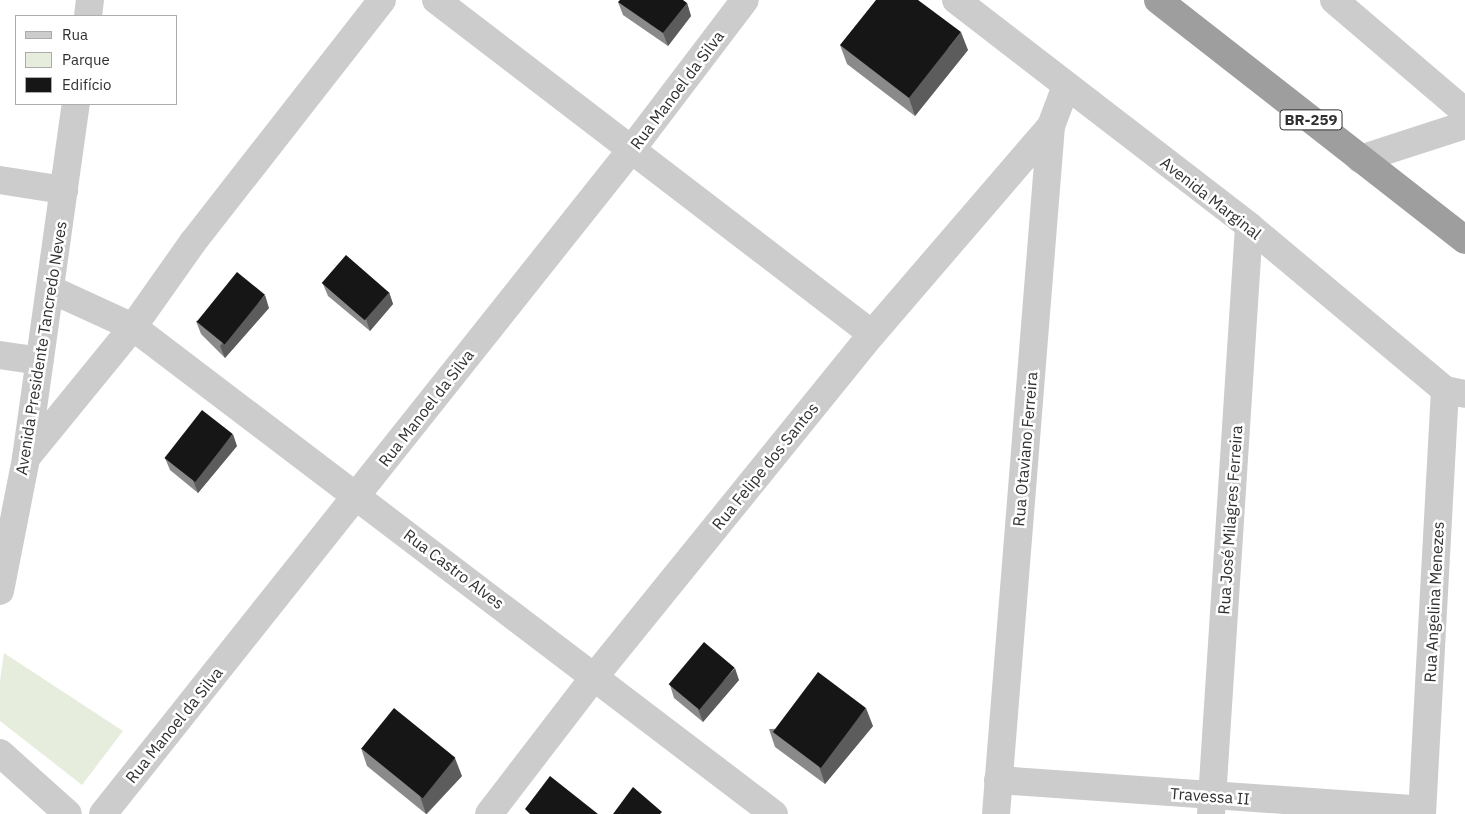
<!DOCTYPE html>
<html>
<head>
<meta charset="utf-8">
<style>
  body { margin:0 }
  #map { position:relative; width:1465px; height:814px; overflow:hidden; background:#fff; font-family:"IBM Plex Sans",sans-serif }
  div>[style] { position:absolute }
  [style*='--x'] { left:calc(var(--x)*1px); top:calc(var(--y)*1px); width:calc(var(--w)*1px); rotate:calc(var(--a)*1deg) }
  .green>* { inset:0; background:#e7eddd }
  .minor>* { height:28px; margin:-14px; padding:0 14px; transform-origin:14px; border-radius:14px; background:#ccc }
  .trunk>* { height:28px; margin:-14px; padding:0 14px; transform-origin:14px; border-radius:14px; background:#9e9e9e }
  .wall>* { inset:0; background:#8a8a8a }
  .shaded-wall>* { inset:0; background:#5c5c5c }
  .building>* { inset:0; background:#161616; transform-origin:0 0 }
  span { translate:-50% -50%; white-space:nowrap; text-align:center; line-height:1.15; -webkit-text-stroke:5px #fff; paint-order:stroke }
  .shield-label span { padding:1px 4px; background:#fff; border:1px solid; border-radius:4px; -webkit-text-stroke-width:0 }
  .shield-label { font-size:15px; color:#2f2f2f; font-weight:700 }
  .street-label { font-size:16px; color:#2f2f2f }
  .legend { position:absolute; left:15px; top:15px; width:162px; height:90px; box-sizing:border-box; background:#fff; border:1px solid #acacac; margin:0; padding:6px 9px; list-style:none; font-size:15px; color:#2f2f2f }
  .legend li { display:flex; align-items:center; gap:10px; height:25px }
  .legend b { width:25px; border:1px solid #acacac }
</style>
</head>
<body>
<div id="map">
  <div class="green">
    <div style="clip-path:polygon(4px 653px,123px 731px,82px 785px,0 721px,0 681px)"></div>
  </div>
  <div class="minor">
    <div style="--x:436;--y:0;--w:549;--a:37.45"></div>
    <div style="--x:956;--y:0;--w:370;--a:37.6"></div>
    <div style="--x:1249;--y:226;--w:256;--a:39.9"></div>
    <div style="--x:1445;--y:390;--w:20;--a:11"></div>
    <div style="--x:1334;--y:0;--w:172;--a:40.5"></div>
    <div style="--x:88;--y:16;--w:16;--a:-83"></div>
    <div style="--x:1360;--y:159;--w:110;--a:-17.9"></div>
    <div style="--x:0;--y:180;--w:65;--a:8.9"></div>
    <div style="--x:50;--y:289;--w:91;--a:24.6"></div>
    <div style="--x:133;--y:327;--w:805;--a:37.23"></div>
    <div style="--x:0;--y:355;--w:40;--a:8.5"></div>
    <div style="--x:26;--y:458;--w:169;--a:-50.8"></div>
    <div style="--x:133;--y:327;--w:104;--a:-54.8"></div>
    <div style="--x:193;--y:242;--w:307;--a:-52"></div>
    <div style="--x:0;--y:591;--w:136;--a:-78.9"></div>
    <div style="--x:26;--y:458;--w:358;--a:-82"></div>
    <div style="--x:0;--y:753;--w:91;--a:41.9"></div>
    <div style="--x:998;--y:780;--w:425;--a:4"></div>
    <div style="--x:103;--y:814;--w:848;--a:-51.51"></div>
    <div style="--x:631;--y:150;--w:188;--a:-52.8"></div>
    <div style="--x:489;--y:814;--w:174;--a:-52.5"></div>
    <div style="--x:595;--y:676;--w:440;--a:-51"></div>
    <div style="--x:872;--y:334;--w:274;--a:-49.3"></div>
    <div style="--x:996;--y:814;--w:690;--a:-85.43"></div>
    <div style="--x:1051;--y:126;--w:43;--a:-69.4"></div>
    <div style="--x:1211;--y:814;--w:589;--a:-86.3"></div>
    <div style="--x:1422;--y:814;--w:425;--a:-86.9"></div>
  </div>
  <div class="trunk">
    <div style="--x:1158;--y:0;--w:390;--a:38"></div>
  </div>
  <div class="wall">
    <div style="clip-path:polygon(618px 2px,687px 3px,691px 16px,668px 46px,623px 15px)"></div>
    <div style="clip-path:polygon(840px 45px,968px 50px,915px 116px,847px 64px)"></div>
    <div style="clip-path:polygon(323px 284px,389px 292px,393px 304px,370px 331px,328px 296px)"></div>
    <div style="clip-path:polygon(269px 308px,225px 358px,201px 334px,196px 321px)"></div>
    <div style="clip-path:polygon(237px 446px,198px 493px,170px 470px,165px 458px)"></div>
    <div style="clip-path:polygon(739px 680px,703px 722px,674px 698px,670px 685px)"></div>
    <div style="clip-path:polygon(873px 726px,825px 784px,775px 747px,769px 729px)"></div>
    <div style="clip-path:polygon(361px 748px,462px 776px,427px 814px,426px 814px,367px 766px)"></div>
  </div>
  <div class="shaded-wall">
    <div style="clip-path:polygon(687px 3px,691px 16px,668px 46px,663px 33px)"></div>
    <div style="clip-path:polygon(961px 32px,968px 50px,915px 116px,909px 98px)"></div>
    <div style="clip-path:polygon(389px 292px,393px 304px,370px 331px,366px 319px)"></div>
    <div style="clip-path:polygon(265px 295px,269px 308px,225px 358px,220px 346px)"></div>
    <div style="clip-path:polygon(233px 434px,237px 446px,198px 493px,193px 480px)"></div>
    <div style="clip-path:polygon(735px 668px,739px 680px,703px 722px,698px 709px)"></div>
    <div style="clip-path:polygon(866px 708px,873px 726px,825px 784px,819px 766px)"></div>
    <div style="clip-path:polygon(455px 758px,462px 776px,426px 814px,420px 796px)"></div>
  </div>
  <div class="building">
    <div style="clip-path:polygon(620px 0,683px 0,687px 3px,663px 33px,618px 2px)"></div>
    <div style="clip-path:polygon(876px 0,918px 0,961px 32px,909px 98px,840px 45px)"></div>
    <div style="left:346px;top:255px;width:57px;height:37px;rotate:41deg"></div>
    <div style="left:237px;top:272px;width:36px;height:64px;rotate:39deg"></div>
    <div style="left:202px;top:410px;width:39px;height:61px;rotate:38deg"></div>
    <div style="left:704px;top:642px;width:40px;height:55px;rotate:40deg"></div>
    <div style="left:818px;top:672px;width:60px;height:75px;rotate:37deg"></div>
    <div style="left:394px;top:708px;width:79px;height:52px;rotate:39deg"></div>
    <div style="clip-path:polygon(550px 776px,598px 814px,530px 814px,525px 809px)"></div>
    <div style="clip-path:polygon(633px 787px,662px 812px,660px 814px,613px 814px)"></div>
  </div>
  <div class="shield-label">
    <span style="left:1311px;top:120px">BR-259</span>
  </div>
  <div class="street-label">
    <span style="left:677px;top:90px;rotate:-53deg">Rua Manoel da Silva</span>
    <span style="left:1211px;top:198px;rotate:38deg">Avenida Marginal</span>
    <span style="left:41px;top:348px;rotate:-81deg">Avenida Presidente Tancredo Neves</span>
    <span style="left:426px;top:408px;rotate:-52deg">Rua Manoel da Silva</span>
    <span style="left:1025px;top:449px;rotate:-85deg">Rua Otaviano Ferreira</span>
    <span style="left:765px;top:466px;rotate:-51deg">Rua Felipe dos Santos</span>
    <span style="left:1230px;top:520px;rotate:-86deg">Rua José Milagres Ferreira</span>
    <span style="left:454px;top:569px;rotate:37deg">Rua Castro Alves</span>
    <span style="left:1434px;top:602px;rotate:-87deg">Rua Angelina Menezes</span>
    <span style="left:174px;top:725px;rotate:-51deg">Rua Manoel da Silva</span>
    <span style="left:1210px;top:796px;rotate:4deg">Travessa II</span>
  </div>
  <ul class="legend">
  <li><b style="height:6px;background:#ccc"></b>Rua</li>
  <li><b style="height:14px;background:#e7eddd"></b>Parque</li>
  <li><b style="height:14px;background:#161616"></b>Edifício</li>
  </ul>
</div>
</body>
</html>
